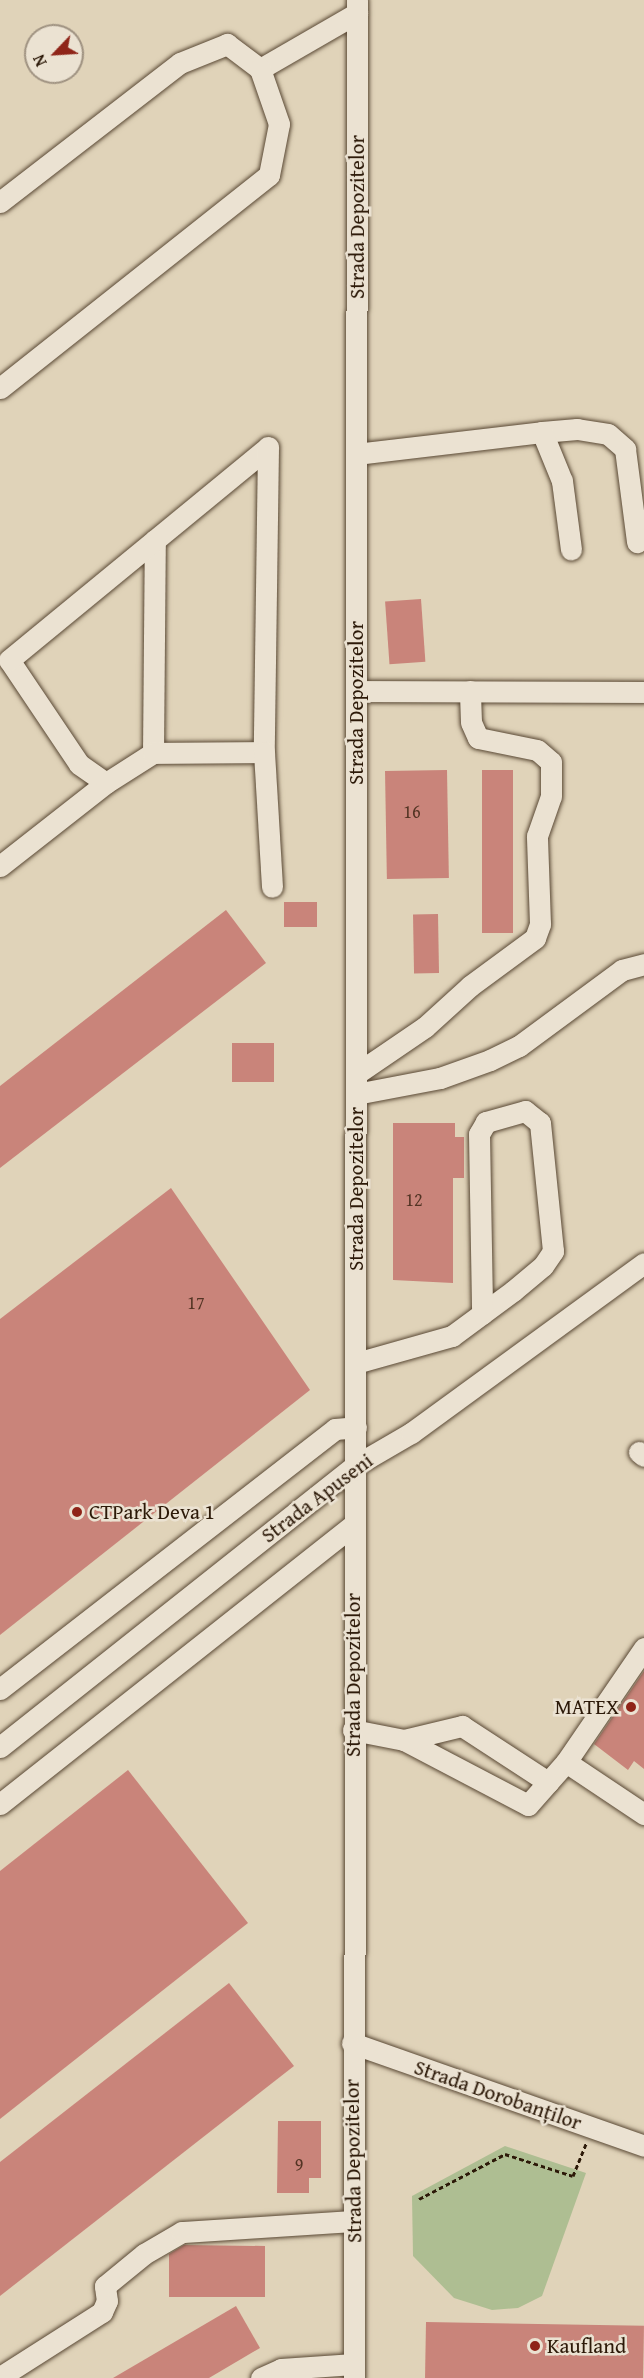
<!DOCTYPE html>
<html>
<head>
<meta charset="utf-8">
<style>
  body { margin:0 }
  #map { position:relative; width:644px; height:2378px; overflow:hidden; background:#e0d3b9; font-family:"Gentium Book Plus",serif }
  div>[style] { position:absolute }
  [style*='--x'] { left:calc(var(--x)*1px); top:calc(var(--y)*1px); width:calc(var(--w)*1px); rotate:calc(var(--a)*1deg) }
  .green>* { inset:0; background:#aebe92 }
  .building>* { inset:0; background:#c9847a; transform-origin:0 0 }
  .path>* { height:3px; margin-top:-1.5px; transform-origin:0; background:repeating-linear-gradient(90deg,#2c1908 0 4.5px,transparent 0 7.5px) }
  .roads { filter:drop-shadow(0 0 2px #594834) drop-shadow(0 0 2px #594834) }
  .minor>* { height:21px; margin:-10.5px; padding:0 10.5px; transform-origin:10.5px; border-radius:10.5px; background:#ebe2d2 }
  .dots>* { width:16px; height:16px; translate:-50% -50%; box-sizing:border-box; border:3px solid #ebe2d2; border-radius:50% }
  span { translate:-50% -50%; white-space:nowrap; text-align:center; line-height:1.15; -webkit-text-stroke:5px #ebe2d2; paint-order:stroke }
  .number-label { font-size:18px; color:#533424 }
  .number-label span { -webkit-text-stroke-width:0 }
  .street-label { font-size:21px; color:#2c1908 }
  .poi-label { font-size:21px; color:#2c1908 }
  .left { translate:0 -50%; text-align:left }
  .right { translate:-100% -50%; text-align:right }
  .north { position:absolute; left:24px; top:24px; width:60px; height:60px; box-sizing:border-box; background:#ebe2d2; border:2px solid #9f9281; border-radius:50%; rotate:245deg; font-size:16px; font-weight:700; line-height:24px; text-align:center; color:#2c1908 }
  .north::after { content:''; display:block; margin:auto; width:21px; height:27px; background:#8f2418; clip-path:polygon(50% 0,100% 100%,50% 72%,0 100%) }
</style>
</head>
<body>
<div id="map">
  <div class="green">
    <div style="clip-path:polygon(505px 2146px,586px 2173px,542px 2296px,518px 2308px,492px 2310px,454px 2298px,413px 2256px,412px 2196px)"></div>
  </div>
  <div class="building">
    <div style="left:421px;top:599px;width:63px;height:36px;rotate:86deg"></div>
    <div style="left:447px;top:770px;width:108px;height:62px;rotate:89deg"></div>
    <div style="left:482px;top:770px;width:31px;height:163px"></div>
    <div style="left:317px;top:902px;width:25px;height:33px;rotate:90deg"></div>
    <div style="clip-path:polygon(226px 910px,266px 963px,0 1168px,0 1086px)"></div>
    <div style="left:438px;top:914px;width:59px;height:25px;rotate:89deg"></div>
    <div style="left:274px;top:1043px;width:39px;height:42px;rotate:90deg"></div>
    <div style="clip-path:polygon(393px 1123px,455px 1123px,455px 1137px,464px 1137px,464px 1178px,453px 1178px,453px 1283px,393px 1280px)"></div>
    <div style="clip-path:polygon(171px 1188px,310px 1390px,0 1635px,0 1319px)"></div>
    <div style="clip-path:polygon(644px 1671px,644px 1769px,634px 1761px,628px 1770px,594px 1744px)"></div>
    <div style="clip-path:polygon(128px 1770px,248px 1923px,0 2119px,0 1871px)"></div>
    <div style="clip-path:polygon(229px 1983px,294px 2066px,0 2296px,0 2162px)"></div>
    <div style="clip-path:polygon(278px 2121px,321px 2121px,321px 2178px,309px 2178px,309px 2193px,277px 2193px)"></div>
    <div style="clip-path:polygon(184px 2245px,265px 2246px,265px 2297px,169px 2297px,169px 2254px)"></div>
    <div style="clip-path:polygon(236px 2306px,260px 2348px,209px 2378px,113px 2378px)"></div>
    <div style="left:426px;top:2322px;width:218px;height:56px;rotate:1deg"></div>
  </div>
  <div class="path">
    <div style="--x:419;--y:2199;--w:97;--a:-27.6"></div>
    <div style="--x:505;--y:2154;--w:71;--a:17.9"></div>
    <div style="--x:573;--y:2176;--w:35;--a:-68"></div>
  </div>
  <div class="roads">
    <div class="minor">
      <div style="--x:260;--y:69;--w:112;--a:-30"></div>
      <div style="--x:0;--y:202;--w:227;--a:-37.7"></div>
      <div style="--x:180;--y:63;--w:51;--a:-22"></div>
      <div style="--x:227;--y:44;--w:41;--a:37.1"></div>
      <div style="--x:260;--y:69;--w:58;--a:70.9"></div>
      <div style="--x:279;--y:124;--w:52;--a:101.1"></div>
      <div style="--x:269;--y:175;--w:343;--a:141.6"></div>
      <div style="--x:542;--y:432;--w:35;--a:-5"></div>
      <div style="--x:577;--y:429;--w:31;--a:9"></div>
      <div style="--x:608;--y:434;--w:23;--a:41"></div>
      <div style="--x:625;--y:449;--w:94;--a:82.6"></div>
      <div style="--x:356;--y:454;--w:187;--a:-6.7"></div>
      <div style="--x:542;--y:432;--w:53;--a:67.8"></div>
      <div style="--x:562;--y:481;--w:69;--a:82.5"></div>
      <div style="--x:356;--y:691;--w:288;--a:0.2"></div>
      <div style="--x:153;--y:753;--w:213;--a:-89.5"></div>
      <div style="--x:106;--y:783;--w:33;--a:-145"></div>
      <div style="--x:79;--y:764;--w:125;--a:-123.9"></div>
      <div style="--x:9;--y:660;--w:335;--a:-39.4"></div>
      <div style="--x:268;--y:447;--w:305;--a:90.8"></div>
      <div style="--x:0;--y:866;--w:135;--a:-38.1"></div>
      <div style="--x:106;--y:783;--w:56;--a:-32.6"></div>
      <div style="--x:153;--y:753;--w:111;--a:-0.5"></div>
      <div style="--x:264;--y:752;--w:135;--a:86.6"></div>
      <div style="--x:356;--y:1074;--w:83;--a:-34.3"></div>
      <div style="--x:425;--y:1027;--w:61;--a:-42.3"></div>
      <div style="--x:470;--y:986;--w:81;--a:-36.4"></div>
      <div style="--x:535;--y:938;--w:15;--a:-70"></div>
      <div style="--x:540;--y:924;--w:88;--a:-92"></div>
      <div style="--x:537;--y:836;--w:42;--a:-70.7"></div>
      <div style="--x:551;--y:796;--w:34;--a:-90"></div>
      <div style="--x:551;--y:762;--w:18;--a:-139"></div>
      <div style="--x:537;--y:750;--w:60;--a:-168.5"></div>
      <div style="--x:478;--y:738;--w:17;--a:-114"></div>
      <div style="--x:471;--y:722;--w:31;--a:-92"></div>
      <div style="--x:356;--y:1094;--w:86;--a:-10.8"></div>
      <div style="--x:440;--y:1078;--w:53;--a:-19.8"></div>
      <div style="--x:490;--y:1060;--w:32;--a:-26"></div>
      <div style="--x:519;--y:1046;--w:128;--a:-36.4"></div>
      <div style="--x:622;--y:970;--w:23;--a:-15"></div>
      <div style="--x:356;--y:1363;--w:100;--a:-15.7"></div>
      <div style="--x:452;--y:1336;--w:76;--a:-36.4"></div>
      <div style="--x:513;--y:1291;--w:39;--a:-40"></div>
      <div style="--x:543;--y:1266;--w:18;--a:-56"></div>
      <div style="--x:553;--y:1251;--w:129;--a:-95.8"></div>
      <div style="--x:540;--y:1123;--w:19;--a:-141"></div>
      <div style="--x:525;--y:1111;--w:41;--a:164.2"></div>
      <div style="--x:486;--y:1122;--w:14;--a:120"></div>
      <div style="--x:479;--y:1134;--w:180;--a:89"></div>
      <div style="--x:639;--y:1452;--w:6;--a:39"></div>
      <div style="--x:0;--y:1689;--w:424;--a:-37.8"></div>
      <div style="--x:335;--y:1429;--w:21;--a:-5"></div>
      <div style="--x:353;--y:1730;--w:52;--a:11.1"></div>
      <div style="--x:404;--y:1740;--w:140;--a:27.7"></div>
      <div style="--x:528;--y:1805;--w:57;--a:-48.5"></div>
      <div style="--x:566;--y:1762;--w:138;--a:-55.6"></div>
      <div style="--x:404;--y:1740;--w:60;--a:-13.6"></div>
      <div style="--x:462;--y:1726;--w:103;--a:33.1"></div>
      <div style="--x:0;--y:1747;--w:454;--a:-38.4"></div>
      <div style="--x:356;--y:1465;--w:64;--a:-30.2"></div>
      <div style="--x:411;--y:1433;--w:288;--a:-36.1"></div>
      <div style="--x:566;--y:1762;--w:94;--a:33.7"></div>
      <div style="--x:0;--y:1804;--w:452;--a:-38.3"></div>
      <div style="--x:352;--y:2043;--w:310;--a:19.4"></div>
      <div style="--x:0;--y:2377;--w:121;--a:-32.5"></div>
      <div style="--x:102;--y:2312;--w:12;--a:-66"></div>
      <div style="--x:107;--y:2301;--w:15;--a:-98"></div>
      <div style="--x:105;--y:2286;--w:50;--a:-39.4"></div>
      <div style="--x:144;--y:2254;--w:44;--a:-30.1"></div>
      <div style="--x:182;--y:2232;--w:172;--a:-3.7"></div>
      <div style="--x:261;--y:2378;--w:22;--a:-24"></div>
      <div style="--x:281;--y:2369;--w:73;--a:-3.9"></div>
      <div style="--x:354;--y:2378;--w:2378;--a:-89.93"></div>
    </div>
  </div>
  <div class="dots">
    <div style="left:77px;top:1512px;background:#8f2418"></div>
    <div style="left:631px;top:1707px;background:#8f2418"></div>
    <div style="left:535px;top:2346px;background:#8f2418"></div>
  </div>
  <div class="number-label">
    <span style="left:412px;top:812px">16</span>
    <span style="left:414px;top:1200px">12</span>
    <span style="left:196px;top:1303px">17</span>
    <span style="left:299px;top:2165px">9</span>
  </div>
  <div class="street-label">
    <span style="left:357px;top:217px;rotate:-90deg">Strada Depozitelor</span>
    <span style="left:356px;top:703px;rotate:-90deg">Strada Depozitelor</span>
    <span style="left:356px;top:1189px;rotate:-90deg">Strada Depozitelor</span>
    <span style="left:317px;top:1498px;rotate:-37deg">Strada Apuseni</span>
    <span style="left:353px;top:1675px;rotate:-90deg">Strada Depozitelor</span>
    <span style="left:498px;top:2095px;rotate:19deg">Strada Dorobanților</span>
    <span style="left:353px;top:2161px;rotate:-91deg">Strada Depozitelor</span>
  </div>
  <div class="poi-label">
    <span class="left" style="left:89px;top:1512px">CTPark Deva 1</span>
    <span class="right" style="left:619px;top:1707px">MATEX</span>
    <span class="left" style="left:547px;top:2346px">Kaufland</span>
  </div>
  <div class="north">N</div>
</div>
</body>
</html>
